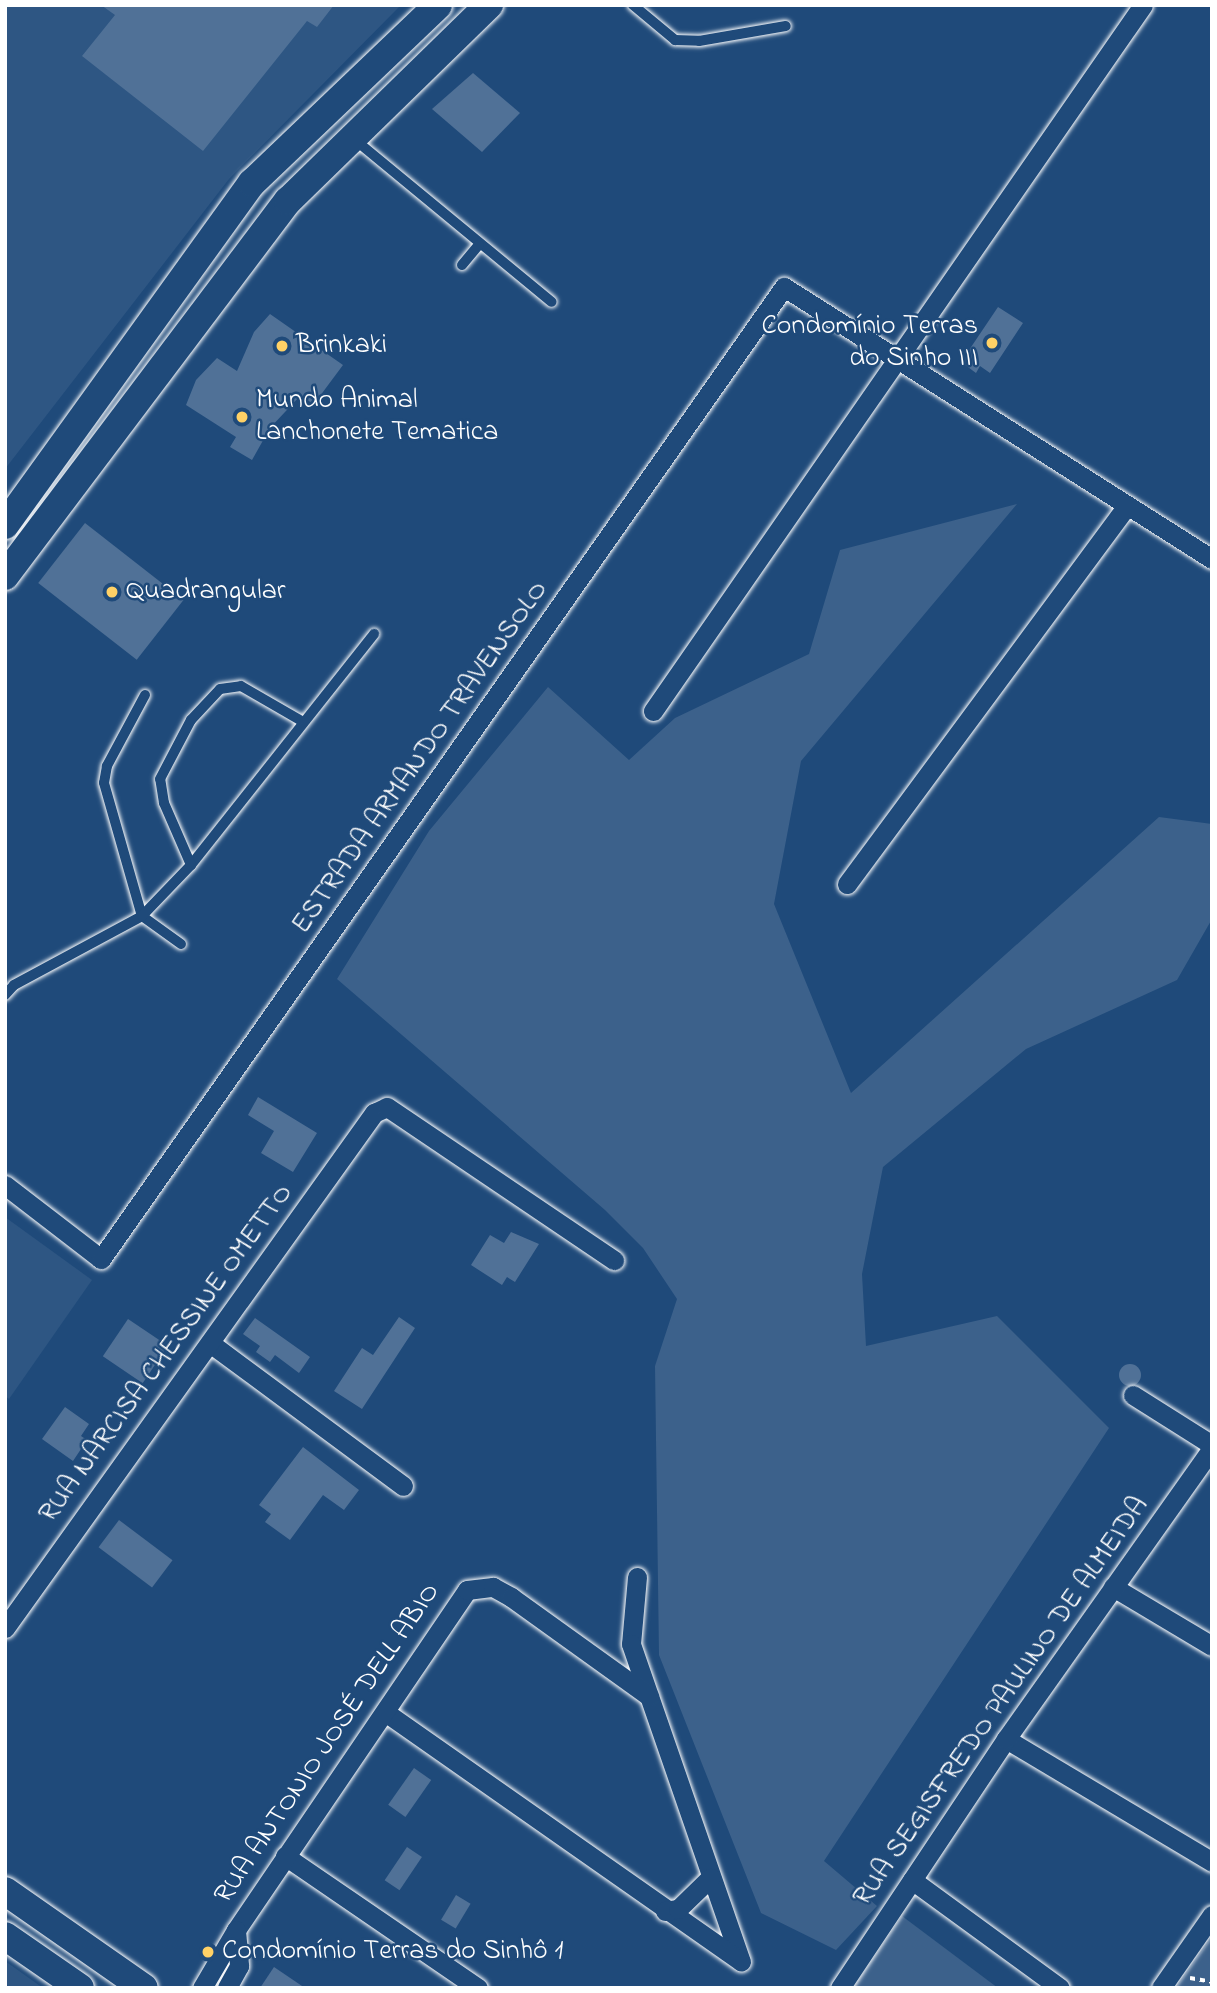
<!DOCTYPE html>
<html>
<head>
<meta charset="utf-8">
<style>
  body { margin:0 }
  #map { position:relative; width:1217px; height:1993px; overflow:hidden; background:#1f4a7a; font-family:"Indie Flower",sans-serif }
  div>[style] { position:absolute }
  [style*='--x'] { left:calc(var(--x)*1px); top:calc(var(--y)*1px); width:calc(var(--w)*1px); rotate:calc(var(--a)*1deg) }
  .built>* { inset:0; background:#2e5683 }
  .green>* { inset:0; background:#3c618b }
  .building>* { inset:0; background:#507197; transform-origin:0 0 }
  .round { border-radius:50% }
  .path>* { height:3.5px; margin-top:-1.75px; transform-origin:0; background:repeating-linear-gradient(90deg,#fff 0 5px,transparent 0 10px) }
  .roads { filter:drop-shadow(0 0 2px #fff) drop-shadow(0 0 2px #fff) }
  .service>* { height:10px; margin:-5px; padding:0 5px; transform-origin:5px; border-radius:5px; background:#1f4a7a }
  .minor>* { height:19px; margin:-9.5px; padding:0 9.5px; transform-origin:9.5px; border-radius:9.5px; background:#1f4a7a }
  .secondary>* { height:28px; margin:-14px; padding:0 14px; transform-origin:14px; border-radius:14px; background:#1f4a7a }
  .dots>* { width:19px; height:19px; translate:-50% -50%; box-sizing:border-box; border:4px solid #1f4a7a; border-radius:50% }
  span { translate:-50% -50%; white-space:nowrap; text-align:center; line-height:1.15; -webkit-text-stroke:5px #1f4a7a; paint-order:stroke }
  .poi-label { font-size:28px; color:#fff }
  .right { translate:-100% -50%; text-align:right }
  .left { translate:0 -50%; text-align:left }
  .street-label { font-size:28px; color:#fff }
  .frame { position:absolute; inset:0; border:7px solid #fff; pointer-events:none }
</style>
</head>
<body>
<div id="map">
  <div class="built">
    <div style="clip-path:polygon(5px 5px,401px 5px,229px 179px,5px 469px)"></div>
    <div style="clip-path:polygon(5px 1217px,92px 1280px,9px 1399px,5px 1396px)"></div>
    <div style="clip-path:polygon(5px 1961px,43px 1988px,5px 1988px)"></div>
  </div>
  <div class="green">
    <div style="clip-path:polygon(1017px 504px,801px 761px,774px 904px,851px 1093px,1159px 817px,1212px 824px,1212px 919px,1177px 980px,1026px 1049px,883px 1167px,862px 1274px,866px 1346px,997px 1316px,1109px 1428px,824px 1861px,877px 1906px,836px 1950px,761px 1913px,659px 1655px,655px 1366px,677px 1299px,643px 1248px,605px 1210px,337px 979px,429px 831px,548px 687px,629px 760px,675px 718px,809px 654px,840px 550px)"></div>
    <div style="clip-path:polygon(902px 1916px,998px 1988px,853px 1988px)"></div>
    <div style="clip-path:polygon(1212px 1937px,1212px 1988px,1176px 1988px)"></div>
  </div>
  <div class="building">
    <div style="clip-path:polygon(101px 5px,334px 5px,317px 27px,307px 21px,203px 151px,82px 56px,115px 15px)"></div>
    <div style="clip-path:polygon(473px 73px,520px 113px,482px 152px,432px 109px)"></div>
    <div style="clip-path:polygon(998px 307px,1023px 323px,990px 373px,980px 366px,976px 373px,961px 362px)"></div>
    <div style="clip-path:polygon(270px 314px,343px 365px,314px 404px,300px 396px,270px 428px,252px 460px,230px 447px,236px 437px,186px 405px,196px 380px,217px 358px,237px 371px,254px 332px)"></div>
    <div style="left:85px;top:523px;width:125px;height:76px;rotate:38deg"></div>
    <div style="clip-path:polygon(258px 1097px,317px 1133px,293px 1172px,261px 1153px,274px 1131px,248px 1115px)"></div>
    <div style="clip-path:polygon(511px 1232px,539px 1244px,515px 1282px,507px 1277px,502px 1285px,471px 1265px,490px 1235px,504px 1243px)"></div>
    <div style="clip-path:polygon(399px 1317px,415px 1328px,362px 1409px,334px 1391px,362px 1348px,373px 1355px)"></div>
    <div style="clip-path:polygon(255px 1318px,310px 1357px,299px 1373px,275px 1355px,270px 1362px,256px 1352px,260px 1346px,243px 1334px)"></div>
    <div style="left:128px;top:1319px;width:48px;height:45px;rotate:34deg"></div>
    <div class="round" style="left:1119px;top:1364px;width:22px;height:22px"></div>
    <div style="clip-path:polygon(65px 1407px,89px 1424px,81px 1436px,87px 1440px,73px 1461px,42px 1439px)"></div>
    <div style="clip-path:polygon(303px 1447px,359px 1490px,344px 1510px,323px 1495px,290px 1540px,265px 1522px,271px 1514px,259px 1505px)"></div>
    <div style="left:119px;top:1520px;width:67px;height:34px;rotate:37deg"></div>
    <div style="left:414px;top:1768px;width:21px;height:45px;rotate:35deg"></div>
    <div style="left:407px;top:1847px;width:18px;height:40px;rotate:34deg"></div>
    <div style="left:456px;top:1895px;width:17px;height:29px;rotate:31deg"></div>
    <div style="clip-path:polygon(274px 1967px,305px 1988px,260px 1988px)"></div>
  </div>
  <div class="path">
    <div style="--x:1190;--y:1978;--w:22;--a:10"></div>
  </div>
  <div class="roads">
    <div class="service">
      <div style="--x:633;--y:5;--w:55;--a:39.8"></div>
      <div style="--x:675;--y:40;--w:24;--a:2"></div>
      <div style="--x:699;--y:41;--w:88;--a:-9.8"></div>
      <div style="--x:354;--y:139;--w:256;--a:39.5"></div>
      <div style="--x:462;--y:265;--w:26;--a:-50"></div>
      <div style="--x:145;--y:695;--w:81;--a:118.2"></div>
      <div style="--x:107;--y:766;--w:17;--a:100"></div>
      <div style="--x:104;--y:783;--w:138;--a:74.1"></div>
      <div style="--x:142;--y:916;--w:48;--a:35.7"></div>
      <div style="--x:191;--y:865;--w:295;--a:-51.6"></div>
      <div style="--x:5;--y:995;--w:13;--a:-48"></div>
      <div style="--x:14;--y:985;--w:145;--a:-28.3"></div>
      <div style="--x:142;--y:916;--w:71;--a:-46.1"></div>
      <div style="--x:191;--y:865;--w:68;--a:-113.5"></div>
      <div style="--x:164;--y:803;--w:24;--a:-99"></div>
      <div style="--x:160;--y:779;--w:67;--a:-62.3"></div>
      <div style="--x:191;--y:720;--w:42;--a:-46.9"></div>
      <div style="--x:220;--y:689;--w:21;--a:-8"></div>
      <div style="--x:241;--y:686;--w:68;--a:30"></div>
    </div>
    <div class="minor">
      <div style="--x:653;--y:711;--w:859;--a:-55.24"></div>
      <div style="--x:847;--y:884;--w:469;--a:-53.5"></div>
      <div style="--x:5;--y:1185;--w:121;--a:37.6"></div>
      <div style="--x:101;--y:1259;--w:1188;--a:-54.91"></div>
      <div style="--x:784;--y:287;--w:507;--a:32.44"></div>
      <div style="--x:210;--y:1343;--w:240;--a:36.5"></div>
      <div style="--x:1133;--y:1395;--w:93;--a:32.3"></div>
      <div style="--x:637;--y:1577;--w:67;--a:95.1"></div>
      <div style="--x:631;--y:1644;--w:336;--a:70.9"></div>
      <div style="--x:1113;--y:1587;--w:115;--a:30.8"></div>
      <div style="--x:5;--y:1628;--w:634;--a:-54.38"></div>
      <div style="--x:374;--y:1113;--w:14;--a:-25"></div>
      <div style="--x:387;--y:1107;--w:274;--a:34"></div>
      <div style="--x:385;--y:1712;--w:434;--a:35"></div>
      <div style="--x:1006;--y:1739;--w:240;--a:30.8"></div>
      <div style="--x:285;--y:1856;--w:234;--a:34.4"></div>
      <div style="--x:912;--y:1880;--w:183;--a:36.1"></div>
      <div style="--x:665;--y:1911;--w:13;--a:-9"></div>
      <div style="--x:678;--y:1909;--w:45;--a:-44.1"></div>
      <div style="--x:236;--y:1930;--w:411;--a:-55.8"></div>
      <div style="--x:467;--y:1590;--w:26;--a:-7"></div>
      <div style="--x:493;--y:1587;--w:21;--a:29"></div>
      <div style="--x:511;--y:1597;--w:170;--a:35.7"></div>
      <div style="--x:202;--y:1988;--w:67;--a:-59.6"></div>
      <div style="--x:236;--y:1930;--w:36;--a:85"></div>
      <div style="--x:239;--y:1966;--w:25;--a:119"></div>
      <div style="--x:840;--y:1988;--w:299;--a:-56.3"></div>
      <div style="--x:1006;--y:1739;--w:357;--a:-54.7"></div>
      <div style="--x:1161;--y:1988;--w:89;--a:-55.1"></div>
    </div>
    <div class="secondary">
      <div style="--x:5;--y:525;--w:422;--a:-54.2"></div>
      <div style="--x:252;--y:183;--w:257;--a:-43.7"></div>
      <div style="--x:5;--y:576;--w:470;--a:-53"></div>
      <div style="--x:288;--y:201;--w:281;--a:-44.3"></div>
      <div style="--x:5;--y:1891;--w:169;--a:34.9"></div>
      <div style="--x:5;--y:1936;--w:91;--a:34.7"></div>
    </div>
  </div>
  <div class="dots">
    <div style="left:992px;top:343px;background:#ffd166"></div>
    <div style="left:282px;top:346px;background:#ffd166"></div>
    <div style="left:242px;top:417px;background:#ffd166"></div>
    <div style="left:112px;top:592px;background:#ffd166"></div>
    <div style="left:208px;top:1952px;background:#ffd166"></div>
  </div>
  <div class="poi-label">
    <span class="right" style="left:978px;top:343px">Condomínio Terras<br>do Sinho III</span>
    <span class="left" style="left:296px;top:346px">Brinkaki</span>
    <span class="left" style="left:256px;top:417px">Mundo Animal<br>Lanchonete Tematica</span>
    <span class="left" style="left:126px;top:592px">Quadrangular</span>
    <span class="left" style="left:222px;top:1952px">Condomínio Terras do Sinhô 1</span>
  </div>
  <div class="street-label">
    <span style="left:421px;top:758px;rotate:-55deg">ESTRADA ARMANDO TRAVENSOLO</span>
    <span style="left:167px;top:1354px;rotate:-54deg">RUA NARCISA CHESSINE OMETTO</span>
    <span style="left:1002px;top:1702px;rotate:-55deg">RUA SEGISFREDO PAULINO DE ALMEIDA</span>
    <span style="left:328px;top:1744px;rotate:-56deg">RUA ANTONIO JOSÉ DELL ABIO</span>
  </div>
  <div class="frame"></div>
</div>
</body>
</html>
